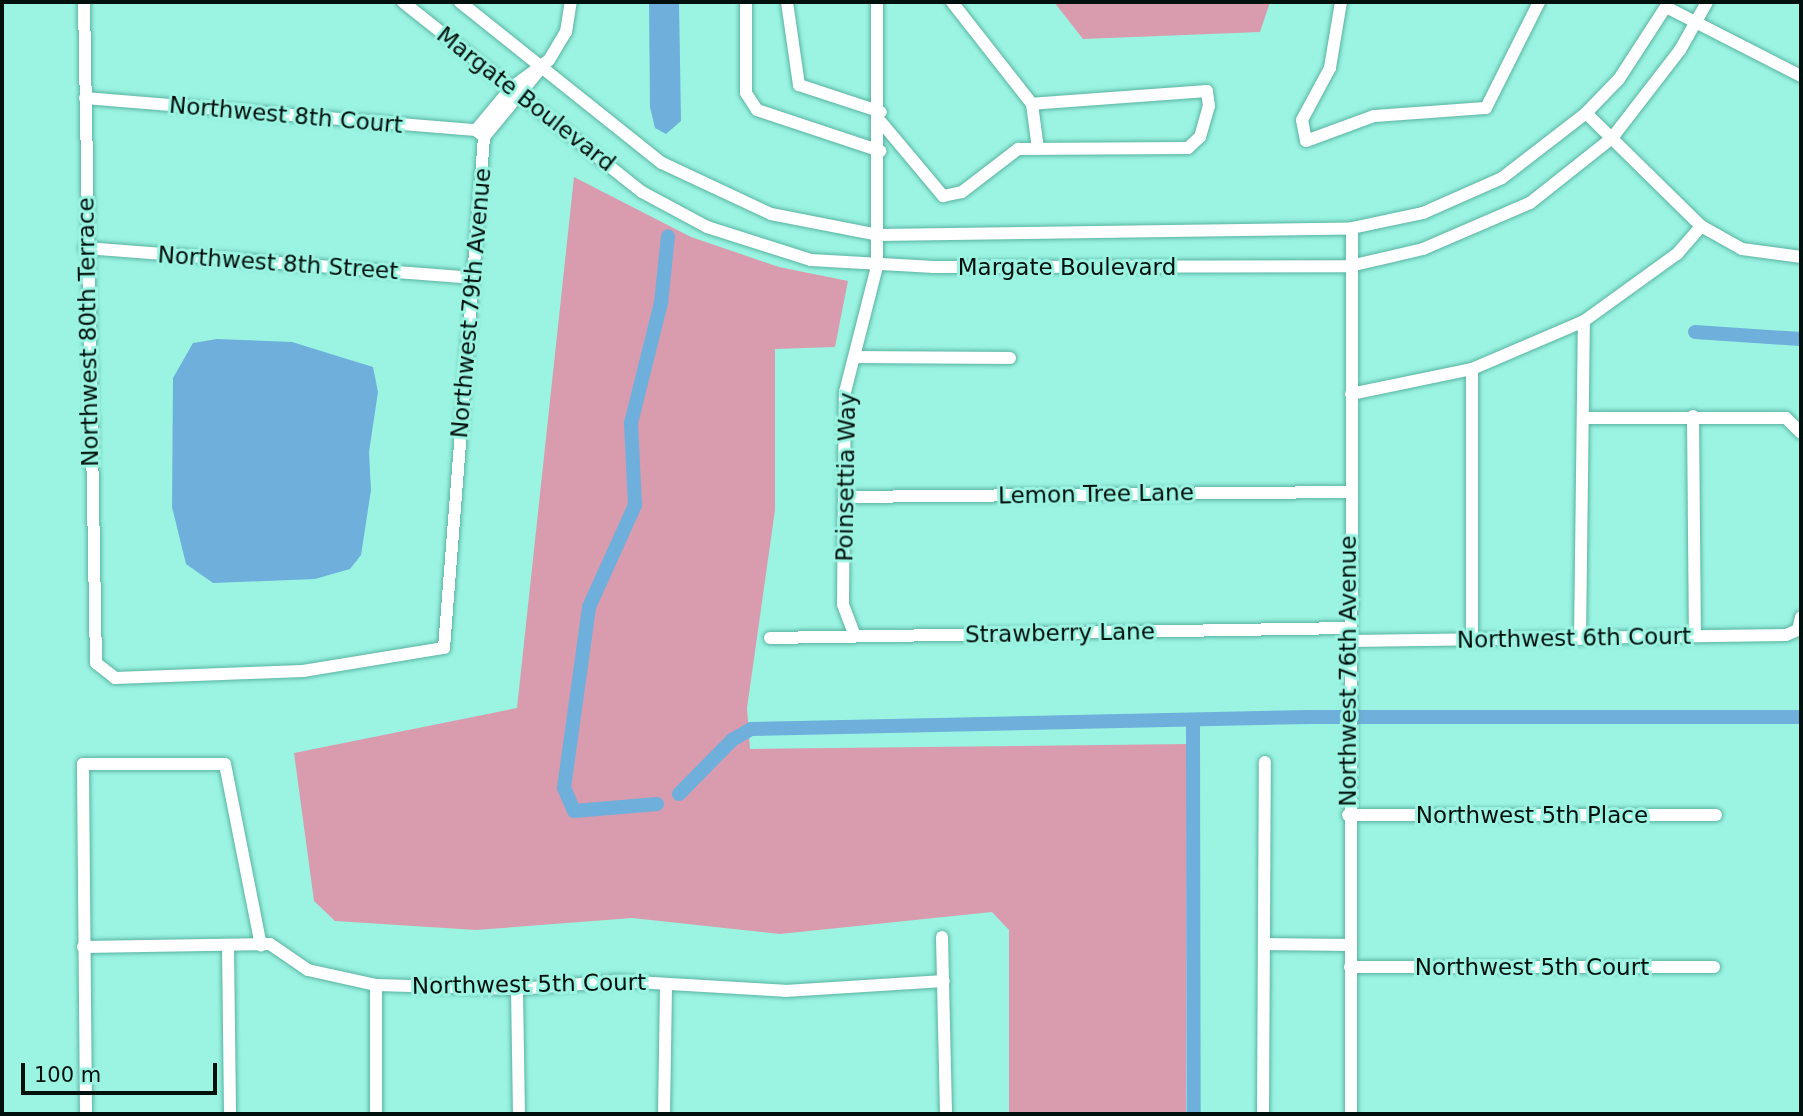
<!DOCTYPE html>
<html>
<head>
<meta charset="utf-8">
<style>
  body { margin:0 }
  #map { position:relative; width:1803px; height:1116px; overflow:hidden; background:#9bf4e2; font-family:"DejaVu Sans",sans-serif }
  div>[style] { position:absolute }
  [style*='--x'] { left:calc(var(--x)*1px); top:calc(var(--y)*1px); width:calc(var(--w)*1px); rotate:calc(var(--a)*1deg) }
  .green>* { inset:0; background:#d89cae }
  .water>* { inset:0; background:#6eafdc }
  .canal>* { height:14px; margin:-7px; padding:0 7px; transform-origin:7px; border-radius:7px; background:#6eafdc }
  .roads { filter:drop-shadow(0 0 2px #5ab3a2) drop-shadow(0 0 2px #5ab3a2) }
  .minor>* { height:12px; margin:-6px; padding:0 6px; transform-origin:6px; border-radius:6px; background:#fff }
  span { translate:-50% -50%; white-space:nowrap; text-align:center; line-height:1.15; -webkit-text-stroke:6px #9bf4e2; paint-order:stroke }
  .street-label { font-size:23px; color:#00100c }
  .frame { position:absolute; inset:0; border:4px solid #00100c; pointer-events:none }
  .scale { position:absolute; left:21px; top:1063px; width:196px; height:32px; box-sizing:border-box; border:4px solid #00100c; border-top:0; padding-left:9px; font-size:21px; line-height:24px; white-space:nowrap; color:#00100c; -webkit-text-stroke:5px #9bf4e2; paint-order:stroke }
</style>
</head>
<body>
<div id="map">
  <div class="green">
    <div style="clip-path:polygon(1054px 2px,1270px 2px,1260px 32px,1083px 39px)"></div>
    <div style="clip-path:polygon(574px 177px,691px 237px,779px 267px,848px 281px,835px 347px,775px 349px,775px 510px,747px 708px,750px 749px,1187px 744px,1186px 1114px,1009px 1114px,1009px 930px,992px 912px,780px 934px,632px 918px,476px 930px,335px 921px,314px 901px,294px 753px,517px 708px)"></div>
  </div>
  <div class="water">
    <div style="clip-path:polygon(649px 2px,679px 2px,681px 121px,666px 134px,655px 128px,650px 107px)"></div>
    <div style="clip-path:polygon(217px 339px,292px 342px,373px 367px,378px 392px,369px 452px,371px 490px,361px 555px,350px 569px,315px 579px,213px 583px,186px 564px,172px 507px,173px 378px,193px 343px)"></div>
  </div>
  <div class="canal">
    <div style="--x:1695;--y:332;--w:106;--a:3.8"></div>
    <div style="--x:1193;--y:723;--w:391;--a:89.9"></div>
    <div style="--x:679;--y:794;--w:76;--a:-45.5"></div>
    <div style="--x:732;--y:740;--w:22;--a:-30"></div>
    <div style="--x:751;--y:729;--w:559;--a:-1.23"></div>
    <div style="--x:1310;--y:717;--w:491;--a:0"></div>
    <div style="--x:657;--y:804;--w:83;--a:175.2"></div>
    <div style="--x:574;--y:811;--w:25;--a:-113"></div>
    <div style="--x:564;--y:788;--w:183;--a:-82.1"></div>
    <div style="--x:589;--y:607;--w:112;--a:-65.7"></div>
    <div style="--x:635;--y:505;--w:82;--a:-92.8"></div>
    <div style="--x:631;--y:423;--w:124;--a:-76"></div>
    <div style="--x:661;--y:303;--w:67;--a:-84"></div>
  </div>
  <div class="roads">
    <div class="minor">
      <div style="--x:84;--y:2;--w:661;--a:88.96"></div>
      <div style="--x:96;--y:663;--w:24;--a:38"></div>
      <div style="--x:115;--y:678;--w:188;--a:-2.1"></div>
      <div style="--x:303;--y:671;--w:143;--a:-9.3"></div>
      <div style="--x:444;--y:648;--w:513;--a:-85.52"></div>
      <div style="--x:484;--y:137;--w:89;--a:-50.4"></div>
      <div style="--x:403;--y:2;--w:305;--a:38.5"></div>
      <div style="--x:642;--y:192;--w:74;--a:28.3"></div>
      <div style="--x:707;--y:227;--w:109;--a:17.6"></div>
      <div style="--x:811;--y:260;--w:123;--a:3.3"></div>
      <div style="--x:934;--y:267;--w:416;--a:-0.1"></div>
      <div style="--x:1350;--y:266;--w:75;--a:-13.1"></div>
      <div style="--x:1423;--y:249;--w:116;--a:-23.3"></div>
      <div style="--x:1530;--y:203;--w:105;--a:-38.4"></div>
      <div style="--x:1612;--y:138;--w:111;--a:-52.3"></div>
      <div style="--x:1680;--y:50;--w:55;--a:-60.6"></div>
      <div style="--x:460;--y:2;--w:258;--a:38.6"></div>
      <div style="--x:662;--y:163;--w:120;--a:25.1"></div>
      <div style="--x:771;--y:214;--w:109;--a:11.1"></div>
      <div style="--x:878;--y:235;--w:474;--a:-0.8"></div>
      <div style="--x:1352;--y:228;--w:73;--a:-11.9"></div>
      <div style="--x:1423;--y:213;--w:86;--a:-23.9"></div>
      <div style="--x:1502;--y:178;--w:106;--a:-37.7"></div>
      <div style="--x:1586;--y:113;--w:47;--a:-45.9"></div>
      <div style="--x:1619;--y:79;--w:92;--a:-57"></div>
      <div style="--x:746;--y:2;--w:91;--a:90"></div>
      <div style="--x:746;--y:93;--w:20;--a:57"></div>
      <div style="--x:757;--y:110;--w:130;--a:18.4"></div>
      <div style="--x:787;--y:2;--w:84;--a:81.8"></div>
      <div style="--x:799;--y:85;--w:86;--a:18.2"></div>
      <div style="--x:952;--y:2;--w:130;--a:51.9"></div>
      <div style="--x:1032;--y:104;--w:45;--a:82.4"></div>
      <div style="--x:1341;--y:2;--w:67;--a:99.5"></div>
      <div style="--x:1330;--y:68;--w:59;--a:118.3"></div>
      <div style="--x:1302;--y:120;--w:21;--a:79"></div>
      <div style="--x:1306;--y:141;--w:72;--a:-20.2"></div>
      <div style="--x:1374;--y:116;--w:112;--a:-4.1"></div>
      <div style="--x:1486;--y:108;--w:119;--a:-63.4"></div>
      <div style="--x:1666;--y:7;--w:152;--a:27.1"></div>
      <div style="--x:85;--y:98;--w:392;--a:4.7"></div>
      <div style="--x:476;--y:130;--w:11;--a:41"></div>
      <div style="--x:1586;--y:113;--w:161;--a:44.5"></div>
      <div style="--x:1701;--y:226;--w:47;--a:29.3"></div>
      <div style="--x:1742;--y:249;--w:60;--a:7.7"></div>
      <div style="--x:881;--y:122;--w:97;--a:50"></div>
      <div style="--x:943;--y:196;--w:19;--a:-12"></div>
      <div style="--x:962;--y:192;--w:71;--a:-37.5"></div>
      <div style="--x:1018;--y:149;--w:170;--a:-0.3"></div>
      <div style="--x:1188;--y:148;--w:16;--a:-43"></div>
      <div style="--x:1200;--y:137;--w:32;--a:-74"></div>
      <div style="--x:1209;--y:106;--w:15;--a:-98"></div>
      <div style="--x:1207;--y:91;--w:175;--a:175.8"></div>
      <div style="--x:476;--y:130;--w:55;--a:-50.2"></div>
      <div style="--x:511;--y:88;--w:47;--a:-36.4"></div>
      <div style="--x:549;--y:60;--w:33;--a:-59"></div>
      <div style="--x:566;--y:32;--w:30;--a:-81"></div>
      <div style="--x:85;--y:248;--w:388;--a:4.4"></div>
      <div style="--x:855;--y:357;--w:155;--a:0.4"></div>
      <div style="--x:1472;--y:369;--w:272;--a:90"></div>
      <div style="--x:1351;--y:394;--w:124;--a:-11.7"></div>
      <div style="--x:1472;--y:369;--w:122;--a:-23.2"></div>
      <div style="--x:1584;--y:321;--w:115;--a:-35.8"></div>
      <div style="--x:1677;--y:254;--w:37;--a:-49"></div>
      <div style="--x:1693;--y:416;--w:220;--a:89.5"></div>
      <div style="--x:1584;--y:418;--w:202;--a:0"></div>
      <div style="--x:1786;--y:418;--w:21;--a:45"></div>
      <div style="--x:844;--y:497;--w:504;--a:-0.57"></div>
      <div style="--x:855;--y:636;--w:34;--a:-111"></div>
      <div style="--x:843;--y:604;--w:212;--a:-89.5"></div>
      <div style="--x:845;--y:392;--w:130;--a:-75.7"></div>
      <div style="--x:877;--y:266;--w:264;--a:-90"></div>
      <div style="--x:770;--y:638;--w:580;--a:-0.99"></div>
      <div style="--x:1580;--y:639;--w:318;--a:-89.3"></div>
      <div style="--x:1349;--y:641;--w:437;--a:-0.8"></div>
      <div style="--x:1786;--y:635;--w:13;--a:-23"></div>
      <div style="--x:1798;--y:630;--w:13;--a:-77"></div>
      <div style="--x:1348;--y:815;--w:368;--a:0"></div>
      <div style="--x:942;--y:937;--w:177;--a:88.7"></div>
      <div style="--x:1265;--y:944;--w:84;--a:0.7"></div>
      <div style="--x:228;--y:946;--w:168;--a:89.3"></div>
      <div style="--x:83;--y:947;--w:187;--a:-0.9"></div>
      <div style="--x:270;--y:944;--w:46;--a:34.4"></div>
      <div style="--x:308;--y:970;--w:70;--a:12.4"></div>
      <div style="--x:376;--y:985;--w:141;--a:1.6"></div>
      <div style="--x:517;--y:989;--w:102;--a:-4.5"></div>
      <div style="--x:619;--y:981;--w:166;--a:3.4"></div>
      <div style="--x:785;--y:991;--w:159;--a:-3.6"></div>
      <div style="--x:1350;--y:967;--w:364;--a:0"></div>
      <div style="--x:376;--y:985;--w:129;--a:90"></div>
      <div style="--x:517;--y:989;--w:125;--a:89.1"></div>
      <div style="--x:86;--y:1114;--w:350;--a:-90.5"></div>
      <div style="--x:83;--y:764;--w:142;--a:0"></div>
      <div style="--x:225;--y:764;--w:185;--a:78.8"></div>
      <div style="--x:664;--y:1114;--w:130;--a:-89.1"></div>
      <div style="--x:1263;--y:1114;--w:352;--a:-89.7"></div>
      <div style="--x:1351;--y:1114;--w:886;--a:-89.94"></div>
    </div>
  </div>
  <div class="street-label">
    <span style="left:526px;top:99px;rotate:38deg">Margate Boulevard</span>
    <span style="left:286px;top:115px;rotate:5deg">Northwest 8th Court</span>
    <span style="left:278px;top:263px;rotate:4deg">Northwest 8th Street</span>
    <span style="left:1067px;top:267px">Margate Boulevard</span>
    <span style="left:471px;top:303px;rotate:-85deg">Northwest 79th Avenue</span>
    <span style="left:88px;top:332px;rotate:-91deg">Northwest 80th Terrace</span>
    <span style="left:846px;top:477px;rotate:-89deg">Poinsettia Way</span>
    <span style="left:1096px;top:494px;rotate:-1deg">Lemon Tree Lane</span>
    <span style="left:1060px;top:633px;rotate:-1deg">Strawberry Lane</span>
    <span style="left:1574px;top:638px;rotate:-1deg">Northwest 6th Court</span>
    <span style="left:1348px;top:671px;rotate:-90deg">Northwest 76th Avenue</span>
    <span style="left:1532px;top:815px">Northwest 5th Place</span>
    <span style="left:1532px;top:967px">Northwest 5th Court</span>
    <span style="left:529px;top:984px;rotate:-1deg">Northwest 5th Court</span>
  </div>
  <div class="frame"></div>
  <div class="scale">100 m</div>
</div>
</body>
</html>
